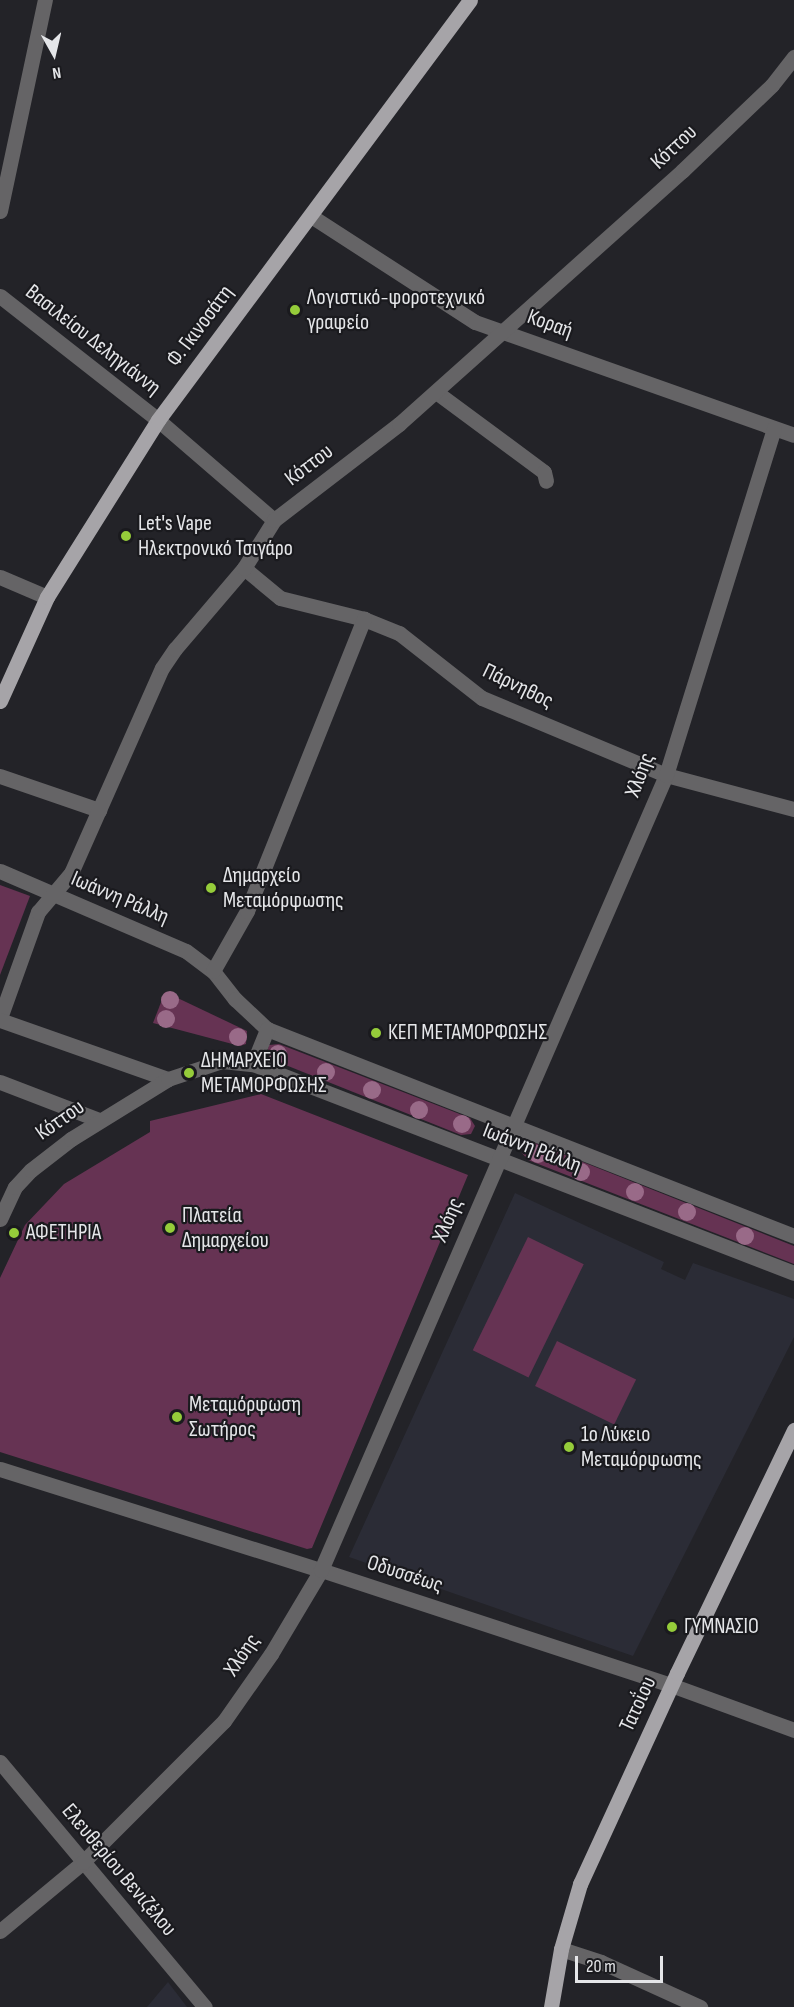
<!DOCTYPE html>
<html>
<head>
<meta charset="utf-8">
<style>
  body { margin:0 }
  #map { position:relative; width:794px; height:2007px; overflow:hidden; background:#232328; font-family:"Sofia Sans Condensed",sans-serif }
  div>[style] { position:absolute }
  [style*='--x'] { left:calc(var(--x)*1px); top:calc(var(--y)*1px); width:calc(var(--w)*1px); rotate:calc(var(--a)*1deg) }
  .built>* { inset:0; background:#2b2c36 }
  .green>* { inset:0; background:#663353; transform-origin:0 0 }
  .minor>* { height:15px; margin:-7.5px; padding:0 7.5px; transform-origin:7.5px; border-radius:7.5px; background:#656466 }
  .major>* { height:15px; margin:-7.5px; padding:0 7.5px; transform-origin:7.5px; border-radius:7.5px; background:#a6a4a8 }
  .trees>* { width:18px; height:18px; margin:-9px; border-radius:50%; background:#996a88 }
  .dots>* { width:16px; height:16px; translate:-50% -50%; box-sizing:border-box; border:3px solid #1a1a1e; border-radius:50% }
  span { translate:-50% -50%; white-space:nowrap; text-align:center; line-height:1.15; -webkit-text-stroke:4.5px #1a1a1e; paint-order:stroke }
  .street-label { font-size:22px; color:#e5e6e9 }
  .poi-label { font-size:22px; color:#e5e6e9 }
  .left { translate:0 -50%; text-align:left }
  .north { position:absolute; left:24px; top:24px; width:60px; height:60px; -webkit-text-stroke:4px #1a1a1e; paint-order:stroke; rotate:172deg; font-size:16px; font-weight:700; line-height:24px; text-align:center; color:#e5e6e9 }
  .north::after { content:''; display:block; margin:auto; width:21px; height:27px; background:#e5e6e9; clip-path:polygon(50% 0,100% 100%,50% 72%,0 100%) }
  .scale { position:absolute; left:575px; top:1956px; width:88px; height:27px; box-sizing:border-box; border:3px solid #e5e6e9; border-top:0; padding-left:8px; font-size:18px; line-height:21px; white-space:nowrap; color:#e5e6e9; -webkit-text-stroke:4px #1a1a1e; paint-order:stroke }
</style>
</head>
<body>
<div id="map">
  <div class="built">
    <div style="clip-path:polygon(515px 1193px,664px 1262px,661px 1269px,685px 1280px,693px 1263px,794px 1299px,794px 1337px,633px 1656px,349px 1557px)"></div>
    <div style="clip-path:polygon(168px 1982px,187px 2007px,147px 2007px)"></div>
  </div>
  <div class="green">
    <div style="clip-path:polygon(0 885px,30px 896px,0 975px)"></div>
    <div style="clip-path:polygon(165px 992px,247px 1031px,246px 1044px,240px 1046px,153px 1023px)"></div>
    <div style="clip-path:polygon(279px 1044px,470px 1118px,475px 1126px,471px 1134px,461px 1135px,273px 1060px,267px 1052px,269px 1045px)"></div>
    <div style="clip-path:polygon(261px 1094px,468px 1175px,312px 1548px,307px 1549px,0 1452px,0 1278px,25px 1225px,64px 1184px,150px 1132px,150px 1121px)"></div>
    <div style="clip-path:polygon(535px 1143px,794px 1246px,794px 1264px,528px 1160px,522px 1153px,526px 1144px)"></div>
    <div style="left:528px;top:1237px;width:62px;height:126px;rotate:26deg"></div>
    <div style="left:557px;top:1341px;width:88px;height:50px;rotate:26deg"></div>
  </div>
  <div class="minor">
    <div style="--x:0;--y:211;--w:216;--a:-78"></div>
    <div style="--x:311;--y:216;--w:195;--a:32.9"></div>
    <div style="--x:475;--y:322;--w:338;--a:19.5"></div>
    <div style="--x:0;--y:296;--w:201;--a:38.1"></div>
    <div style="--x:158;--y:420;--w:153;--a:40.8"></div>
    <div style="--x:436;--y:392;--w:134;--a:36.5"></div>
    <div style="--x:544;--y:472;--w:9;--a:77"></div>
    <div style="--x:244;--y:568;--w:47;--a:39.8"></div>
    <div style="--x:280;--y:598;--w:87;--a:14"></div>
    <div style="--x:364;--y:619;--w:38;--a:22"></div>
    <div style="--x:399;--y:633;--w:105;--a:38.1"></div>
    <div style="--x:482;--y:698;--w:199;--a:22.7"></div>
    <div style="--x:666;--y:775;--w:132;--a:14.9"></div>
    <div style="--x:0;--y:577;--w:51;--a:23.1"></div>
    <div style="--x:0;--y:776;--w:105;--a:19"></div>
    <div style="--x:0;--y:871;--w:202;--a:23.3"></div>
    <div style="--x:186;--y:951;--w:34;--a:37"></div>
    <div style="--x:213;--y:971;--w:36;--a:52"></div>
    <div style="--x:235;--y:999;--w:44;--a:43.2"></div>
    <div style="--x:267;--y:1029;--w:566;--a:21.44"></div>
    <div style="--x:213;--y:971;--w:69;--a:-60.5"></div>
    <div style="--x:247;--y:911;--w:315;--a:-68.2"></div>
    <div style="--x:0;--y:1018;--w:113;--a:-70.3"></div>
    <div style="--x:38;--y:912;--w:51;--a:-49.8"></div>
    <div style="--x:71;--y:873;--w:224;--a:-66.1"></div>
    <div style="--x:162;--y:668;--w:23;--a:-56"></div>
    <div style="--x:175;--y:649;--w:106;--a:-49.6"></div>
    <div style="--x:244;--y:568;--w:57;--a:-58"></div>
    <div style="--x:274;--y:520;--w:158;--a:-37.5"></div>
    <div style="--x:399;--y:424;--w:380;--a:-41.8"></div>
    <div style="--x:682;--y:171;--w:124;--a:-43.7"></div>
    <div style="--x:772;--y:85;--w:36;--a:-52"></div>
    <div style="--x:0;--y:1020;--w:178;--a:19.4"></div>
    <div style="--x:253;--y:1064;--w:38;--a:-68"></div>
    <div style="--x:0;--y:1082;--w:106;--a:21"></div>
    <div style="--x:0;--y:1219;--w:35;--a:-65"></div>
    <div style="--x:15;--y:1187;--w:23;--a:-47"></div>
    <div style="--x:31;--y:1170;--w:51;--a:-37.8"></div>
    <div style="--x:71;--y:1139;--w:114;--a:-31.7"></div>
    <div style="--x:168;--y:1079;--w:57;--a:-18.4"></div>
    <div style="--x:222;--y:1061;--w:31;--a:6"></div>
    <div style="--x:253;--y:1064;--w:580;--a:21.12"></div>
    <div style="--x:0;--y:1469;--w:337;--a:17.5"></div>
    <div style="--x:321;--y:1570;--w:368;--a:18.2"></div>
    <div style="--x:671;--y:1685;--w:131;--a:20.1"></div>
    <div style="--x:0;--y:1762;--w:319;--a:50.1"></div>
    <div style="--x:0;--y:1931;--w:108;--a:-39.7"></div>
    <div style="--x:83;--y:1862;--w:199;--a:-45"></div>
    <div style="--x:224;--y:1721;--w:82;--a:-55"></div>
    <div style="--x:271;--y:1654;--w:98;--a:-59.2"></div>
    <div style="--x:321;--y:1570;--w:867;--a:-66.54"></div>
    <div style="--x:666;--y:775;--w:363;--a:-72.7"></div>
    <div style="--x:561;--y:1949;--w:42;--a:18"></div>
    <div style="--x:601;--y:1962;--w:109;--a:24.4"></div>
  </div>
  <div class="major">
    <div style="--x:0;--y:701;--w:114;--a:-65.7"></div>
    <div style="--x:47;--y:597;--w:209;--a:-57.9"></div>
    <div style="--x:158;--y:420;--w:523;--a:-53.39"></div>
    <div style="--x:551;--y:2007;--w:59;--a:-80.2"></div>
    <div style="--x:561;--y:1949;--w:68;--a:-73.7"></div>
    <div style="--x:580;--y:1884;--w:232;--a:-65.3"></div>
    <div style="--x:677;--y:1673;--w:270;--a:-64.3"></div>
  </div>
  <div class="trees">
    <div style="left:170px;top:1000px"></div>
    <div style="left:166px;top:1019px"></div>
    <div style="left:238px;top:1037px"></div>
    <div style="left:278px;top:1054px"></div>
    <div style="left:326px;top:1072px"></div>
    <div style="left:372px;top:1090px"></div>
    <div style="left:419px;top:1110px"></div>
    <div style="left:462px;top:1124px"></div>
    <div style="left:538px;top:1154px"></div>
    <div style="left:581px;top:1172px"></div>
    <div style="left:635px;top:1192px"></div>
    <div style="left:687px;top:1212px"></div>
    <div style="left:745px;top:1236px"></div>
  </div>
  <div class="dots">
    <div style="left:295px;top:310px;background:#95cc3a"></div>
    <div style="left:126px;top:536px;background:#95cc3a"></div>
    <div style="left:211px;top:888px;background:#95cc3a"></div>
    <div style="left:376px;top:1033px;background:#95cc3a"></div>
    <div style="left:189px;top:1073px;background:#95cc3a"></div>
    <div style="left:170px;top:1228px;background:#95cc3a"></div>
    <div style="left:14px;top:1233px;background:#95cc3a"></div>
    <div style="left:177px;top:1417px;background:#95cc3a"></div>
    <div style="left:569px;top:1447px;background:#95cc3a"></div>
    <div style="left:672px;top:1627px;background:#95cc3a"></div>
  </div>
  <div class="street-label">
    <span style="left:674px;top:147px;rotate:-43deg">Κόττου</span>
    <span style="left:550px;top:324px;rotate:20deg">Κοραή</span>
    <span style="left:200px;top:326px;rotate:-53deg">Φ. Γκινοσάτη</span>
    <span style="left:93px;top:340px;rotate:38deg">Βασιλείου Δεληγιάννη</span>
    <span style="left:309px;top:465px;rotate:-37deg">Κόττου</span>
    <span style="left:518px;top:686px;rotate:26deg">Πάρνηθος</span>
    <span style="left:640px;top:775px;rotate:-69deg">Χλόης</span>
    <span style="left:120px;top:898px;rotate:23deg">Ιωάννη Ράλλη</span>
    <span style="left:60px;top:1120px;rotate:-35deg">Κόττου</span>
    <span style="left:532px;top:1148px;rotate:21deg">Ιωάννη Ράλλη</span>
    <span style="left:448px;top:1220px;rotate:-67deg">Χλόης</span>
    <span style="left:405px;top:1574px;rotate:18deg">Οδυσσέως</span>
    <span style="left:242px;top:1655px;rotate:-56deg">Χλόης</span>
    <span style="left:638px;top:1704px;rotate:-65deg">Τατοΐου</span>
    <span style="left:119px;top:1870px;rotate:50deg">Ελευθερίου Βενιζέλου</span>
  </div>
  <div class="poi-label">
    <span class="left" style="left:307px;top:310px">Λογιστικό-φοροτεχνικό<br>γραφείο</span>
    <span class="left" style="left:138px;top:536px">Let's Vape<br>Ηλεκτρονικό Τσιγάρο</span>
    <span class="left" style="left:223px;top:888px">Δημαρχείο<br>Μεταμόρφωσης</span>
    <span class="left" style="left:388px;top:1033px">ΚΕΠ ΜΕΤΑΜΟΡΦΩΣΗΣ</span>
    <span class="left" style="left:201px;top:1073px">ΔΗΜΑΡΧΕΙΟ<br>ΜΕΤΑΜΟΡΦΩΣΗΣ</span>
    <span class="left" style="left:182px;top:1228px">Πλατεία<br>Δημαρχείου</span>
    <span class="left" style="left:26px;top:1233px">ΑΦΕΤΗΡΙΑ</span>
    <span class="left" style="left:189px;top:1417px">Μεταμόρφωση<br>Σωτήρος</span>
    <span class="left" style="left:581px;top:1447px">1ο Λύκειο<br>Μεταμόρφωσης</span>
    <span class="left" style="left:684px;top:1627px">ΓΥΜΝΑΣΙΟ</span>
  </div>
  <div class="north">N</div>
  <div class="scale">20 m</div>
</div>
</body>
</html>
